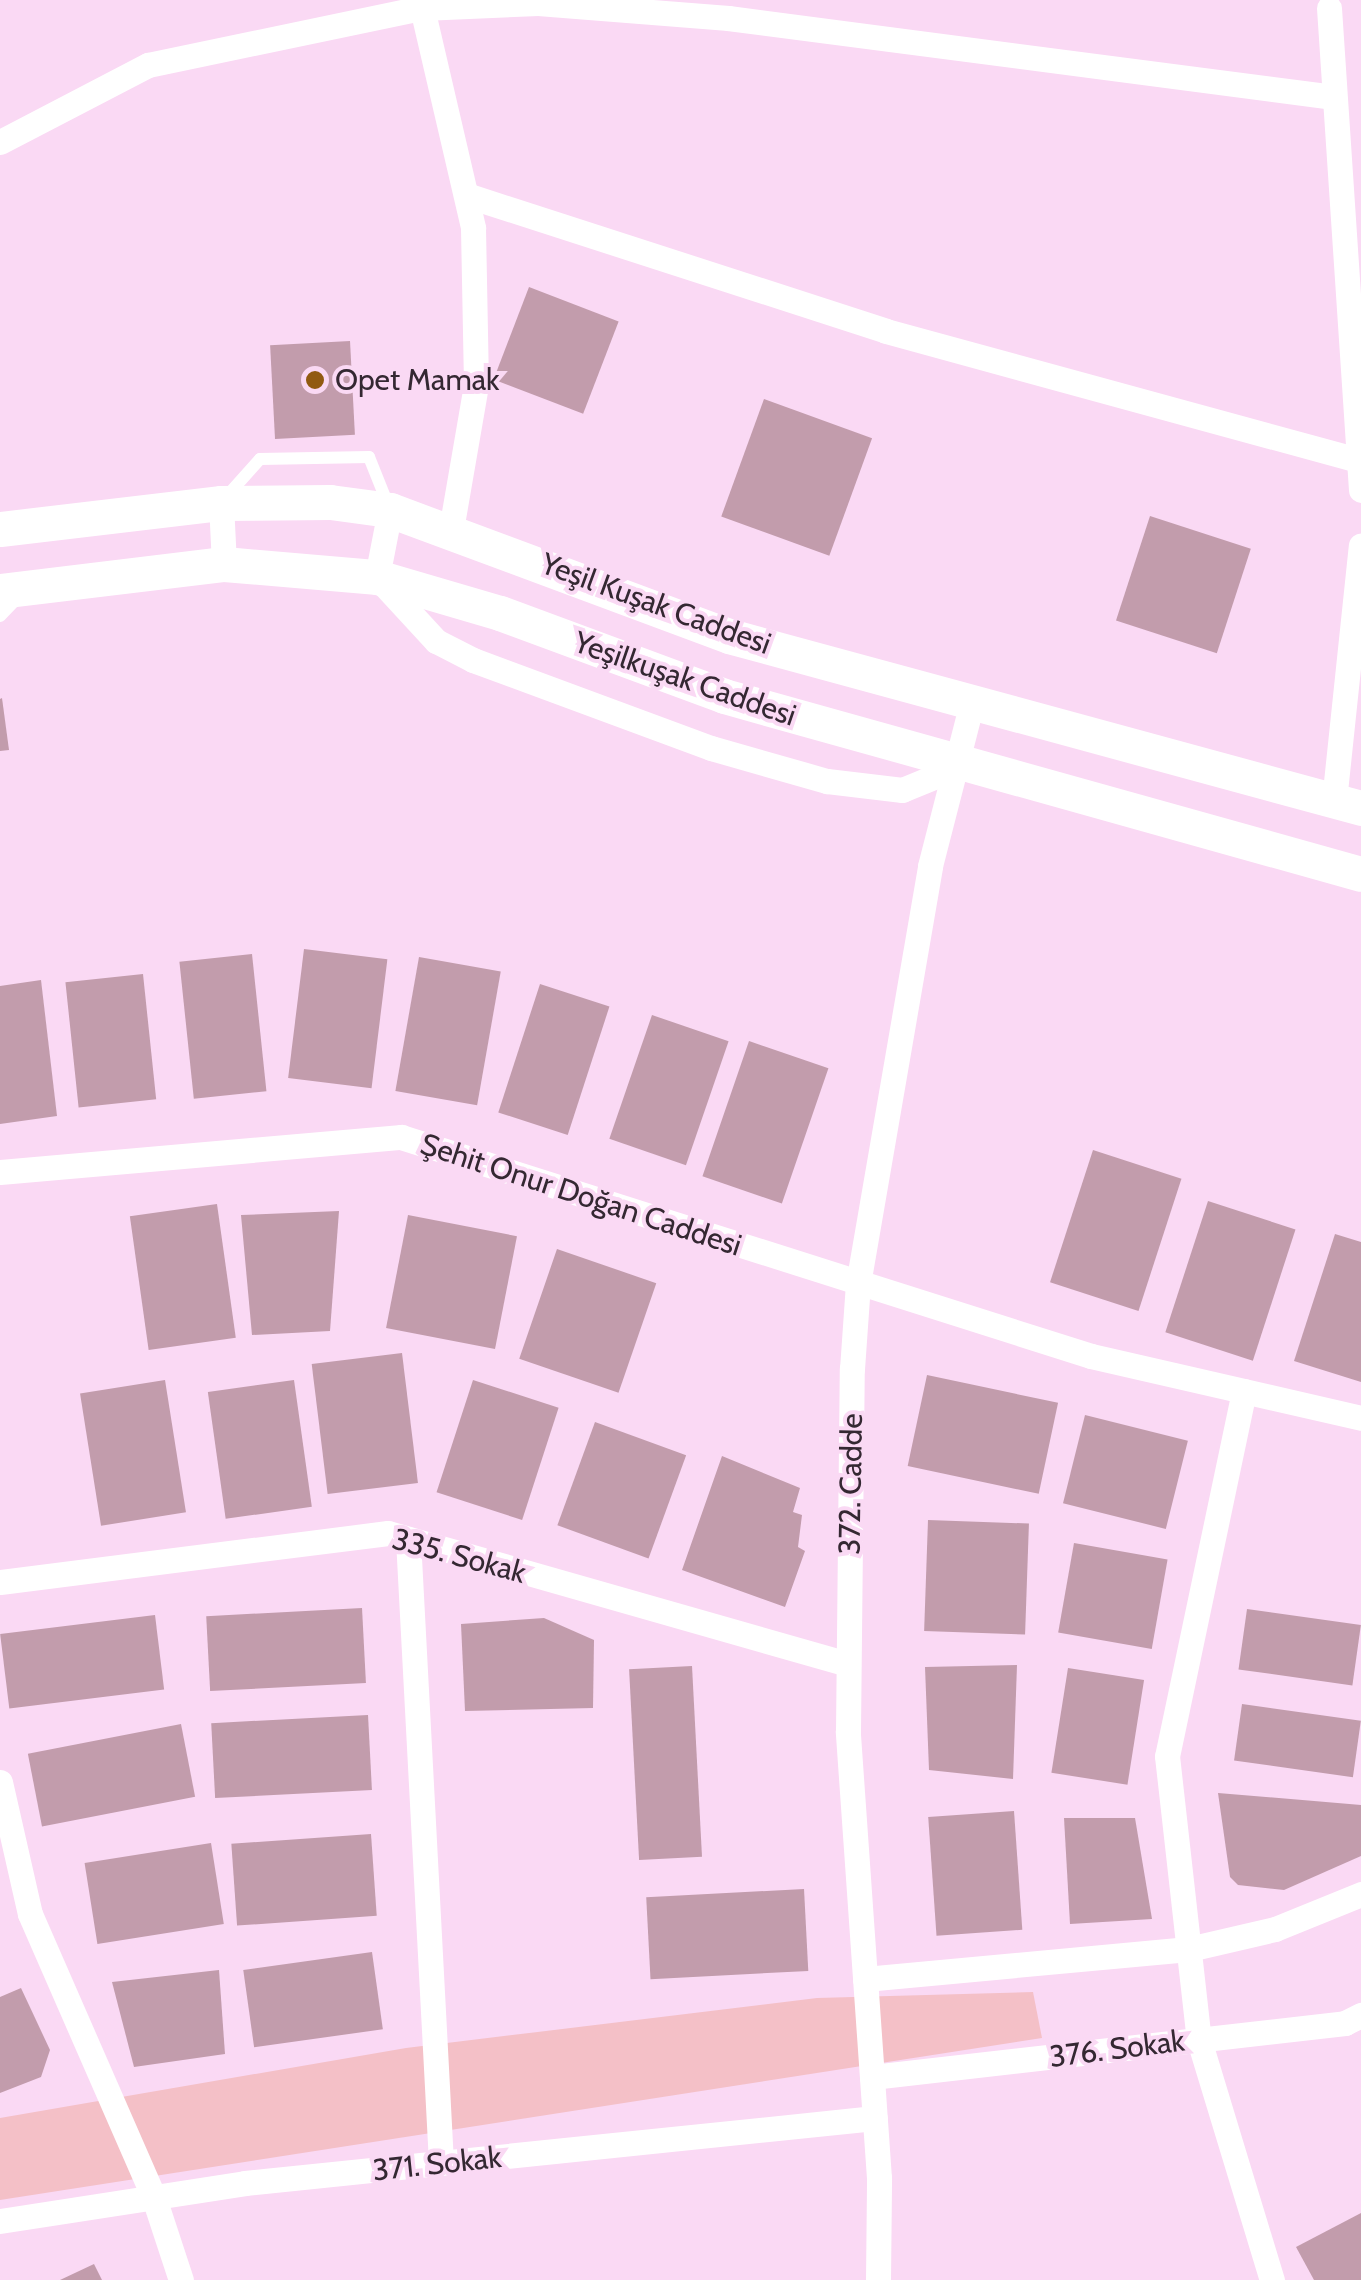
<!DOCTYPE html>
<html>
<head>
<meta charset="utf-8">
<style>
  body { margin:0 }
  #map { position:relative; width:1361px; height:2280px; overflow:hidden; background:#fad9f4; font-family:Cabin,sans-serif }
  div>[style] { position:absolute }
  [style*='--x'] { left:calc(var(--x)*1px); top:calc(var(--y)*1px); width:calc(var(--w)*1px); rotate:calc(var(--a)*1deg) }
  .green>* { inset:0; background:#f4c0c7 }
  .building>* { inset:0; background:#c29cac; transform-origin:0 0 }
  .service>* { height:12px; margin:-6px; padding:0 6px; transform-origin:6px; border-radius:6px; background:#fff }
  .minor>* { height:25px; margin:-12.5px; padding:0 12.5px; transform-origin:12.5px; border-radius:12.5px; background:#fff }
  .secondary>* { height:35px; margin:-17.5px; padding:0 17.5px; transform-origin:17.5px; border-radius:17.5px; background:#fff }
  .dots>* { width:28px; height:28px; translate:-50% -50%; box-sizing:border-box; border:5px solid #fad9f4; border-radius:50% }
  span { translate:-50% -50%; white-space:nowrap; text-align:center; line-height:1.15; -webkit-text-stroke:8px #fad9f4; paint-order:stroke }
  .poi-label { font-size:30px; color:#342832 }
  .left { translate:0 -50%; text-align:left }
  .street-label { font-size:30px; color:#342832 }
</style>
</head>
<body>
<div id="map">
  <div class="green">
    <div style="clip-path:polygon(1033px 1992px,1042px 2038px,0 2200px,0 2118px,406px 2048px,817px 1998px)"></div>
  </div>
  <div class="building">
    <div style="left:529px;top:287px;width:96px;height:99px;rotate:21deg"></div>
    <div style="left:350px;top:341px;width:94px;height:80px;rotate:87deg"></div>
    <div style="left:764px;top:399px;width:115px;height:125px;rotate:20deg"></div>
    <div style="left:1150px;top:516px;width:106px;height:110px;rotate:18deg"></div>
    <div style="clip-path:polygon(2px 698px,9px 750px,0 751px,0 699px)"></div>
    <div style="left:304px;top:949px;width:84px;height:130px;rotate:7deg"></div>
    <div style="left:252px;top:954px;width:138px;height:73px;rotate:84deg"></div>
    <div style="left:419px;top:957px;width:83px;height:136px;rotate:10deg"></div>
    <div style="left:143px;top:974px;width:126px;height:78px;rotate:84deg"></div>
    <div style="clip-path:polygon(41px 980px,57px 1116px,0 1124px,0 986px)"></div>
    <div style="left:540px;top:984px;width:73px;height:135px;rotate:18deg"></div>
    <div style="left:652px;top:1015px;width:81px;height:131px;rotate:19deg"></div>
    <div style="left:749px;top:1041px;width:84px;height:143px;rotate:19deg"></div>
    <div style="left:1093px;top:1150px;width:93px;height:139px;rotate:18deg"></div>
    <div style="left:1208px;top:1201px;width:92px;height:138px;rotate:18deg"></div>
    <div style="left:217px;top:1204px;width:135px;height:88px;rotate:82deg"></div>
    <div style="clip-path:polygon(339px 1211px,330px 1331px,252px 1335px,241px 1215px)"></div>
    <div style="left:408px;top:1215px;width:111px;height:115px;rotate:11deg"></div>
    <div style="clip-path:polygon(1335px 1234px,1361px 1242px,1361px 1382px,1294px 1361px)"></div>
    <div style="left:557px;top:1249px;width:105px;height:116px;rotate:19deg"></div>
    <div style="left:402px;top:1353px;width:131px;height:91px;rotate:83deg"></div>
    <div style="left:927px;top:1375px;width:134px;height:93px;rotate:12deg"></div>
    <div style="left:165px;top:1380px;width:134px;height:86px;rotate:81deg"></div>
    <div style="left:294px;top:1380px;width:128px;height:87px;rotate:82deg"></div>
    <div style="left:473px;top:1380px;width:90px;height:118px;rotate:18deg"></div>
    <div style="left:1085px;top:1415px;width:106px;height:91px;rotate:14deg"></div>
    <div style="left:595px;top:1422px;width:97px;height:110px;rotate:20deg"></div>
    <div style="clip-path:polygon(722px 1456px,800px 1488px,793px 1512px,802px 1515px,798px 1547px,805px 1551px,785px 1607px,682px 1570px)"></div>
    <div style="left:928px;top:1520px;width:101px;height:111px;rotate:2deg"></div>
    <div style="left:1074px;top:1543px;width:95px;height:91px;rotate:10deg"></div>
    <div style="left:362px;top:1608px;width:75px;height:156px;rotate:87deg"></div>
    <div style="left:1247px;top:1609px;width:115px;height:61px;rotate:8deg"></div>
    <div style="left:155px;top:1615px;width:75px;height:156px;rotate:83deg"></div>
    <div style="clip-path:polygon(544px 1618px,594px 1640px,593px 1708px,465px 1711px,461px 1624px)"></div>
    <div style="clip-path:polygon(1017px 1665px,1013px 1779px,929px 1770px,925px 1667px)"></div>
    <div style="left:692px;top:1666px;width:191px;height:63px;rotate:87deg"></div>
    <div style="left:1068px;top:1668px;width:77px;height:106px;rotate:9deg"></div>
    <div style="left:1242px;top:1704px;width:120px;height:57px;rotate:8deg"></div>
    <div style="left:368px;top:1715px;width:75px;height:157px;rotate:87deg"></div>
    <div style="left:181px;top:1724px;width:74px;height:156px;rotate:79deg"></div>
    <div style="clip-path:polygon(1218px 1793px,1361px 1805px,1361px 1856px,1284px 1890px,1238px 1885px,1230px 1877px)"></div>
    <div style="left:1014px;top:1811px;width:119px;height:86px;rotate:86deg"></div>
    <div style="clip-path:polygon(1064px 1818px,1135px 1818px,1152px 1919px,1070px 1924px)"></div>
    <div style="left:371px;top:1834px;width:82px;height:140px;rotate:86deg"></div>
    <div style="left:211px;top:1843px;width:82px;height:128px;rotate:81deg"></div>
    <div style="left:804px;top:1889px;width:82px;height:158px;rotate:87deg"></div>
    <div style="left:372px;top:1952px;width:78px;height:130px;rotate:82deg"></div>
    <div style="clip-path:polygon(219px 1970px,225px 2054px,134px 2067px,112px 1982px)"></div>
    <div style="clip-path:polygon(21px 1988px,50px 2050px,41px 2077px,0 2093px,0 1997px)"></div>
    <div style="clip-path:polygon(1361px 2213px,1361px 2280px,1314px 2280px,1296px 2247px)"></div>
    <div style="clip-path:polygon(94px 2264px,102px 2280px,60px 2280px)"></div>
  </div>
  <div class="service">
    <div style="--x:226;--y:497;--w:51;--a:-48.2"></div>
    <div style="--x:260;--y:459;--w:109;--a:-1.1"></div>
    <div style="--x:369;--y:457;--w:54;--a:68.2"></div>
    <div style="--x:0;--y:616;--w:28;--a:-46"></div>
  </div>
  <div class="minor">
    <div style="--x:422;--y:8;--w:226;--a:76.9"></div>
    <div style="--x:473;--y:228;--w:157;--a:88.9"></div>
    <div style="--x:476;--y:385;--w:147;--a:99.8"></div>
    <div style="--x:1329;--y:8;--w:483;--a:86.2"></div>
    <div style="--x:0;--y:142;--w:167;--a:-27.5"></div>
    <div style="--x:148;--y:65;--w:280;--a:-11.8"></div>
    <div style="--x:422;--y:8;--w:116;--a:-2.5"></div>
    <div style="--x:538;--y:3;--w:191;--a:4.5"></div>
    <div style="--x:728;--y:18;--w:611;--a:7.43"></div>
    <div style="--x:466;--y:195;--w:441;--a:17.9"></div>
    <div style="--x:886;--y:331;--w:490;--a:15.3"></div>
    <div style="--x:221;--y:503;--w:61;--a:87.2"></div>
    <div style="--x:390;--y:510;--w:68;--a:101"></div>
    <div style="--x:377;--y:577;--w:87;--a:47.3"></div>
    <div style="--x:436;--y:641;--w:42;--a:27.2"></div>
    <div style="--x:473;--y:660;--w:254;--a:20.3"></div>
    <div style="--x:711;--y:748;--w:121;--a:15.9"></div>
    <div style="--x:827;--y:781;--w:76;--a:6.8"></div>
    <div style="--x:902;--y:790;--w:61;--a:-22.3"></div>
    <div style="--x:1334;--y:801;--w:257;--a:-84"></div>
    <div style="--x:0;--y:1172;--w:403;--a:-5"></div>
    <div style="--x:401;--y:1137;--w:724;--a:17.61"></div>
    <div style="--x:1091;--y:1356;--w:277;--a:12.9"></div>
    <div style="--x:1244;--y:1391;--w:373;--a:101.9"></div>
    <div style="--x:1167;--y:1756;--w:286;--a:83.6"></div>
    <div style="--x:1199;--y:2040;--w:251;--a:73.1"></div>
    <div style="--x:408;--y:1539;--w:625;--a:86.97"></div>
    <div style="--x:0;--y:1582;--w:391;--a:-7.2"></div>
    <div style="--x:388;--y:1533;--w:478;--a:15.9"></div>
    <div style="--x:0;--y:1782;--w:135;--a:77.2"></div>
    <div style="--x:30;--y:1914;--w:310;--a:66.4"></div>
    <div style="--x:154;--y:2198;--w:86;--a:71.8"></div>
    <div style="--x:865;--y:1979;--w:325;--a:-5.3"></div>
    <div style="--x:1189;--y:1949;--w:88;--a:-13.1"></div>
    <div style="--x:1275;--y:1929;--w:93;--a:-22.1"></div>
    <div style="--x:872;--y:2077;--w:476;--a:-6.5"></div>
    <div style="--x:1345;--y:2023;--w:18;--a:-27"></div>
    <div style="--x:0;--y:2221;--w:248;--a:-8.8"></div>
    <div style="--x:245;--y:2183;--w:633;--a:-5.89"></div>
    <div style="--x:878;--y:2280;--w:102;--a:-89.4"></div>
    <div style="--x:879;--y:2178;--w:448;--a:-94"></div>
    <div style="--x:848;--y:1731;--w:362;--a:-89.4"></div>
    <div style="--x:852;--y:1369;--w:85;--a:-86"></div>
    <div style="--x:858;--y:1284;--w:424;--a:-80.2"></div>
    <div style="--x:930;--y:866;--w:172;--a:-75.6"></div>
  </div>
  <div class="secondary">
    <div style="--x:0;--y:529;--w:223;--a:-6.7"></div>
    <div style="--x:221;--y:503;--w:109;--a:-0.5"></div>
    <div style="--x:330;--y:502;--w:61;--a:7.6"></div>
    <div style="--x:390;--y:510;--w:362;--a:20.4"></div>
    <div style="--x:729;--y:636;--w:655;--a:15.22"></div>
    <div style="--x:0;--y:591;--w:226;--a:-6.9"></div>
    <div style="--x:224;--y:564;--w:154;--a:4.9"></div>
    <div style="--x:377;--y:577;--w:128;--a:16.3"></div>
    <div style="--x:500;--y:613;--w:239;--a:20.3"></div>
    <div style="--x:724;--y:696;--w:661;--a:15.61"></div>
  </div>
  <div class="dots">
    <div style="left:315px;top:380px;background:#915a12"></div>
  </div>
  <div class="poi-label">
    <span class="left" style="left:335px;top:380px">Opet Mamak</span>
  </div>
  <div class="street-label">
    <span style="left:656px;top:604px;rotate:20deg">Yeşil Kuşak Caddesi</span>
    <span style="left:685px;top:679px;rotate:19deg">Yeşilkuşak Caddesi</span>
    <span style="left:581px;top:1195px;rotate:18deg">Şehit Onur Doğan Caddesi</span>
    <span style="left:851px;top:1484px;rotate:-89deg">372. Cadde</span>
    <span style="left:459px;top:1556px;rotate:15deg">335. Sokak</span>
    <span style="left:1117px;top:2049px;rotate:-7deg">376. Sokak</span>
    <span style="left:437px;top:2164px;rotate:-6deg">371. Sokak</span>
  </div>
</div>
</body>
</html>
